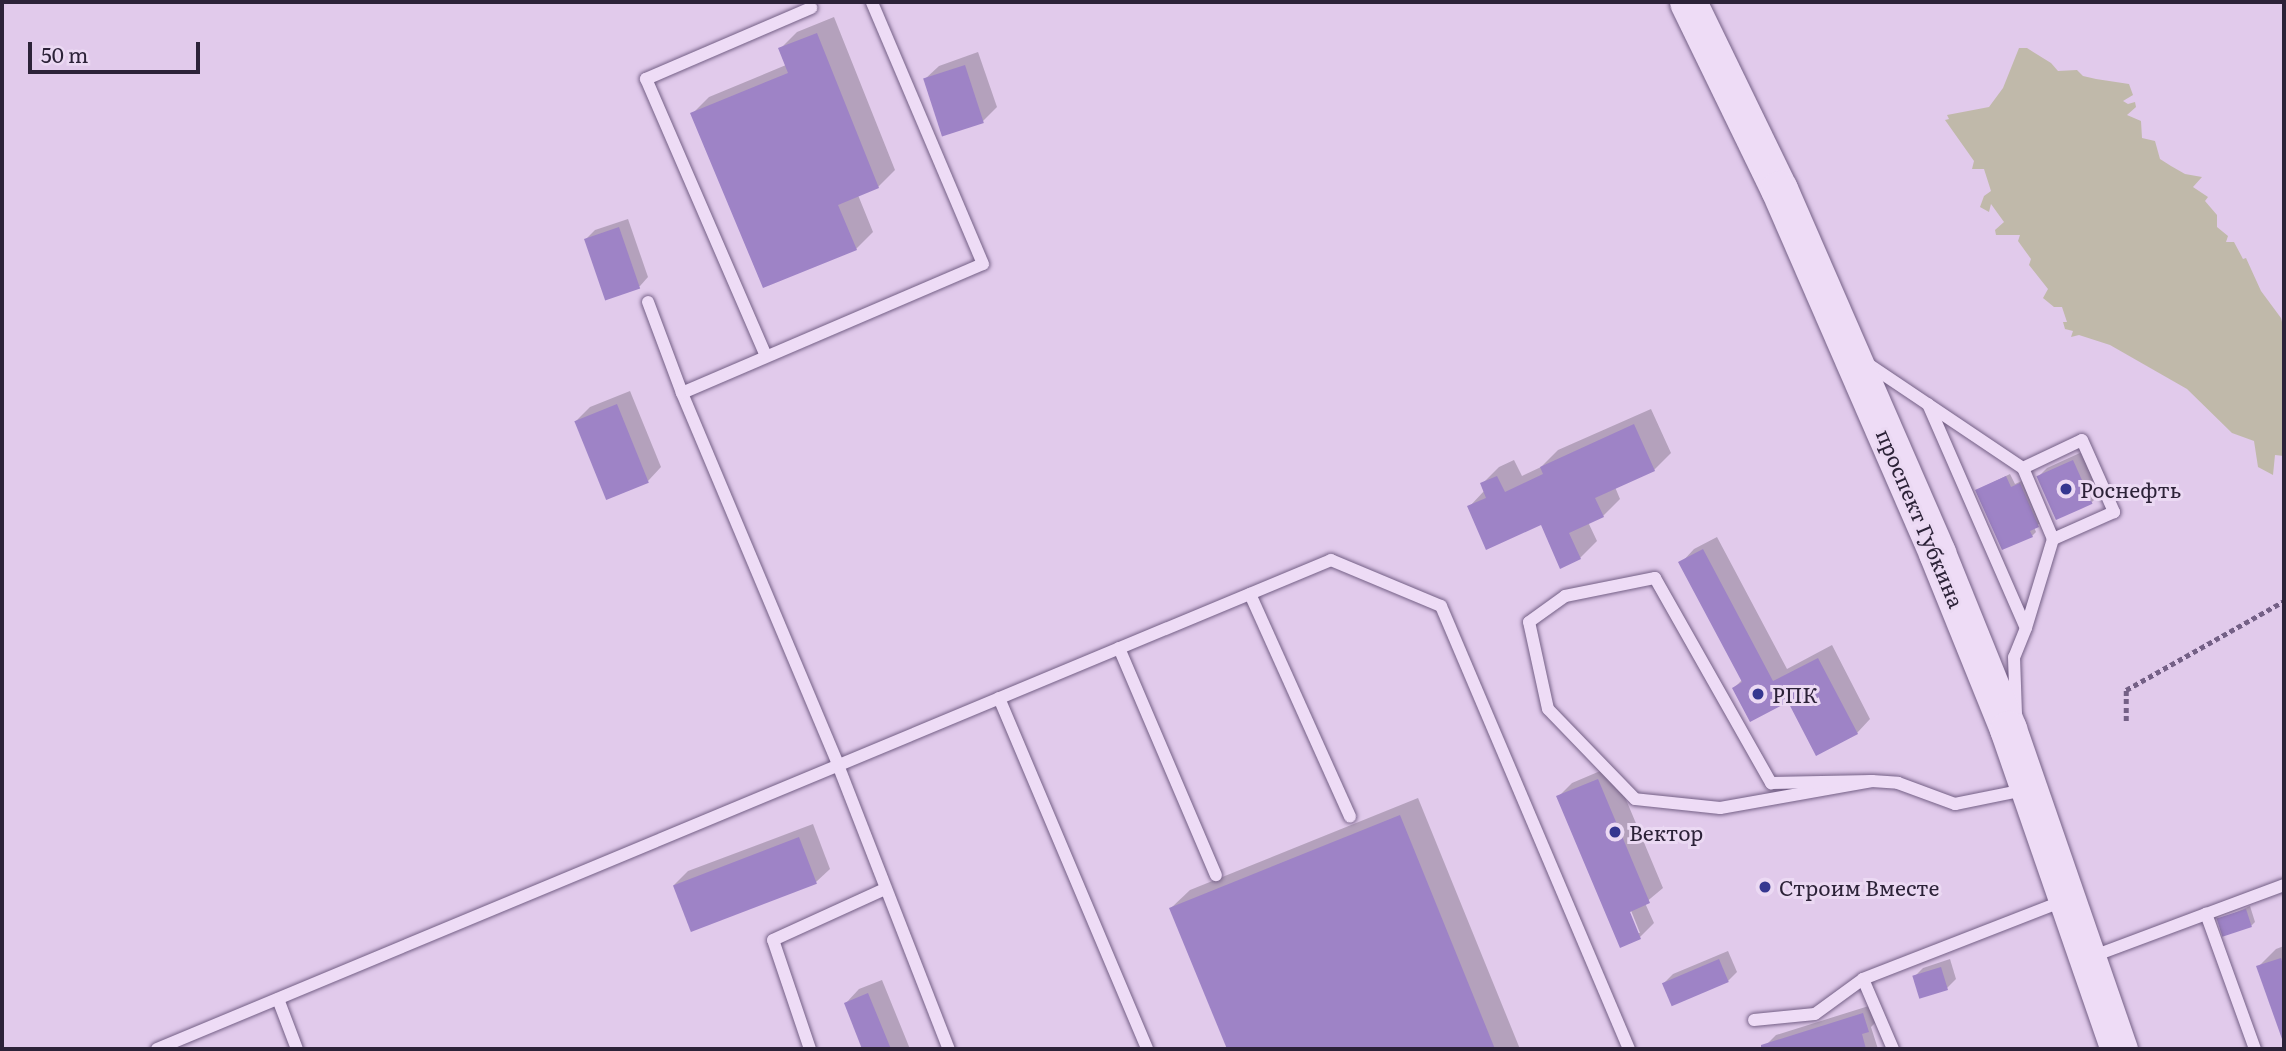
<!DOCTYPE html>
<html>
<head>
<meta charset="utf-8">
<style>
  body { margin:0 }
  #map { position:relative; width:2286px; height:1051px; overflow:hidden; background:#e1caeb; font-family:Literata,serif }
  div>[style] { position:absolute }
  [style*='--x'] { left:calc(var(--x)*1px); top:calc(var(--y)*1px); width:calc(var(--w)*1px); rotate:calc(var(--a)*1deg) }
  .water>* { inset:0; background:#c0b9aa }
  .shadow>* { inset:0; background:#0003 }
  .building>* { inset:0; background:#9e83c6; transform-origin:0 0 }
  .path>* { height:4.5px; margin-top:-2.25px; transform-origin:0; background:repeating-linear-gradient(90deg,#746086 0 5px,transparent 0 8.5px) }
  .roads { filter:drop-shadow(0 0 2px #746086) drop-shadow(0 0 2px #746086) }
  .lane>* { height:12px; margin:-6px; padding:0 6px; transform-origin:6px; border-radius:6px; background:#eedcf6 }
  .secondary>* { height:37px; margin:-18.5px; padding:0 18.5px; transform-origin:18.5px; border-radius:18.5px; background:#eedcf6 }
  .dots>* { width:19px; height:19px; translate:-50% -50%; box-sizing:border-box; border:4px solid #ebd9f3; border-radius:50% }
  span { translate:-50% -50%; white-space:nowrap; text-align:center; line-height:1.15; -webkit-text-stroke:6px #ebd9f3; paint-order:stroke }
  .poi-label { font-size:21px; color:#2c2238 }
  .left { translate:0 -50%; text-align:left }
  .street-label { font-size:21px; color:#2c2238 }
  .frame { position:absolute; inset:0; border:4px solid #2c2238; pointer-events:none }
  .scale { position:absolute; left:28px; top:42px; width:172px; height:32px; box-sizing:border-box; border:4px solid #2c2238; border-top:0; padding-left:9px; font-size:21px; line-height:24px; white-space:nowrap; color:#2c2238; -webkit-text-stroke:5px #ebd9f3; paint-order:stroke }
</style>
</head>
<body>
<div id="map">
  <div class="water">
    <div style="clip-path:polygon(2019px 48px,2027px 48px,2051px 63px,2058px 71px,2077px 70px,2083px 76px,2096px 79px,2129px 84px,2133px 95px,2123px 101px,2128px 104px,2135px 102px,2136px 107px,2127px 115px,2141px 121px,2142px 138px,2155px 141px,2160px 159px,2171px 166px,2185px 174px,2202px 177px,2193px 187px,2208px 197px,2205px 201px,2217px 215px,2217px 227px,2228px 236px,2226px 242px,2234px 242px,2243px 259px,2246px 258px,2261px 291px,2281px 318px,2284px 330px,2284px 456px,2275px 455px,2273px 475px,2258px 467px,2254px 441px,2232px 433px,2187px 389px,2110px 345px,2079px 335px,2071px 337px,2073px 331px,2065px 329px,2063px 322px,2067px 322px,2062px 307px,2054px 307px,2043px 298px,2048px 289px,2029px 265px,2031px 259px,2018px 241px,2020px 235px,1996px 235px,1995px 230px,2004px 222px,1991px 204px,1989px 212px,1980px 207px,1984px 196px,1991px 191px,1984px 169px,1972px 169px,1974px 161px,1945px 120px,1949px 119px,1947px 115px,1989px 107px,2003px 88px)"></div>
  </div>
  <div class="shadow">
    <div style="clip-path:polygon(834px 17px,895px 170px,878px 187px,858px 195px,873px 232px,856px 249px,692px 114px,709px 97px,786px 65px,780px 49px,797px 32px)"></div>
    <div style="clip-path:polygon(978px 52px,997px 107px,983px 121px,925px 79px,939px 66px)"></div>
    <div style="clip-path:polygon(628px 219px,648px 277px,640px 286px,607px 297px,586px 239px,595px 230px)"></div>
    <div style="clip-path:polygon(630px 391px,661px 467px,648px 481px,576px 421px,590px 407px)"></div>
    <div style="clip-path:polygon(1651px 409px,1671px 453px,1654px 470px,1615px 487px,1620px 499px,1603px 516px,1588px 522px,1597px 541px,1580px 558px,1542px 523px,1469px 507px,1485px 490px,1482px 484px,1499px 467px,1514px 460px,1522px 476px,1541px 467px,1558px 450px)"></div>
    <div style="clip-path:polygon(2082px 452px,2101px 493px,2092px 502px,2038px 477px,2047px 468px)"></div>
    <div style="clip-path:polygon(2010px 474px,2015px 484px,2024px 480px,2042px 522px,2034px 527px,2036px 532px,2032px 536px,1977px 490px)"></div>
    <div style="clip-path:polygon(1717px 537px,1787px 669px,1832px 645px,1870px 719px,1857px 733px,1789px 700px,1734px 688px,1742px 680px,1681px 563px,1694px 549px)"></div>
    <div style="clip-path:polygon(evenodd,1612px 766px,1663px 888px,1645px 903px,1654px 923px,1640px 937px,1621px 945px,1558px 797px,1572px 783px,1612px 766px,1628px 903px,1640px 933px,1637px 933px,1625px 905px,1628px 903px)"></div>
    <div style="clip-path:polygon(1418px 798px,1520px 1049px,1228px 1049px,1171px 908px,1190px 890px)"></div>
    <div style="clip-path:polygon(813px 824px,830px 869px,816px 882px,674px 885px,688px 871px)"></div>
    <div style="clip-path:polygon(2250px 906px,2255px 922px,2251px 926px,2219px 920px)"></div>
    <div style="clip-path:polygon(2284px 946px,2284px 1041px,2258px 967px,2276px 949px)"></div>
    <div style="clip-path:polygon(1728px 951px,1737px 972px,1728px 981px,1664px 983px,1673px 974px)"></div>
    <div style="clip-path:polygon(1950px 959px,1956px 979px,1947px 988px,1914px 977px,1923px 968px)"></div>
    <div style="clip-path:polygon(882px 980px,910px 1049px,864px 1049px,846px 1003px,859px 989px)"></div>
    <div style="clip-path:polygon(1872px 1005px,1877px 1021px,1871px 1027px,1878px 1049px,1769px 1049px,1767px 1044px,1776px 1035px)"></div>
  </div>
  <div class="building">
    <div style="clip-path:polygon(817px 33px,879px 188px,838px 205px,857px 250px,763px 288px,690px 113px,788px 73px,778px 48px)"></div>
    <div style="left:965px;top:65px;width:61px;height:44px;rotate:72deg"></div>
    <div style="left:619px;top:227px;width:65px;height:37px;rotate:71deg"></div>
    <div style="left:617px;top:404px;width:85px;height:46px;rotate:68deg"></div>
    <div style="clip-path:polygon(1634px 424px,1655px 471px,1595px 498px,1604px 517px,1569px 533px,1581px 559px,1560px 569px,1541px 525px,1486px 550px,1467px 506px,1486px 498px,1480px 483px,1497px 476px,1505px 492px,1543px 474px,1540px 467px)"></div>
    <div style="left:2073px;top:460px;width:48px;height:40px;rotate:66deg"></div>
    <div style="clip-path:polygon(2006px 476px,2011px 487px,2020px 483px,2039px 527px,2030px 531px,2033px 537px,2002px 550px,1975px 490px)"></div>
    <div style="clip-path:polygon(1703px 549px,1773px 681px,1818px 658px,1858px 734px,1816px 756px,1788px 702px,1750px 722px,1732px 688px,1742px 682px,1678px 562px)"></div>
    <div style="clip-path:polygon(1598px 779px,1650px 903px,1630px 912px,1641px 939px,1620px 948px,1556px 796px)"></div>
    <div style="clip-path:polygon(1400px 815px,1495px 1049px,1227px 1049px,1169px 908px)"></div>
    <div style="left:799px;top:837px;width:50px;height:135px;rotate:69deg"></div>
    <div style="left:2246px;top:909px;width:19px;height:31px;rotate:72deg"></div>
    <div style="clip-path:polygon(2281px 958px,2284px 968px,2284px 1039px,2282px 1039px,2256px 966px)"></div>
    <div style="left:1719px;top:959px;width:25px;height:62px;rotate:67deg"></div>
    <div style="left:1941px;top:967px;width:24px;height:30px;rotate:73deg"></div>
    <div style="clip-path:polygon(868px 993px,891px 1049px,862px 1049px,844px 1003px)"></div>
    <div style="clip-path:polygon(1863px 1013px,1869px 1032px,1862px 1034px,1866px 1049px,1761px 1049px,1761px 1045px)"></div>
  </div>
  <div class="path">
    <div style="--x:2126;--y:721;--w:31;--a:-90"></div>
    <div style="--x:2126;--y:690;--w:181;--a:-29.4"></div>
  </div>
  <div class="roads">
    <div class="lane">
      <div style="--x:648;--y:302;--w:97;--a:69.5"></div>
      <div style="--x:682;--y:393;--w:403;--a:67.2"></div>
      <div style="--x:838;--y:765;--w:305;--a:68.7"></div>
      <div style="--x:766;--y:356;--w:302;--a:-113.4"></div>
      <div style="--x:646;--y:79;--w:180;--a:-23.3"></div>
      <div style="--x:1865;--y:362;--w:190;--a:33.9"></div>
      <div style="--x:2023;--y:468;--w:65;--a:-25.4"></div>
      <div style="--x:2082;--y:440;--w:79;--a:66"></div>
      <div style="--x:2114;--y:512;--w:67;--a:156.1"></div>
      <div style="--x:2053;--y:539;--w:93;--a:106.9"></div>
      <div style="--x:2026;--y:628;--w:31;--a:112"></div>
      <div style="--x:2014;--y:657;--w:58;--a:88"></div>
      <div style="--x:682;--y:393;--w:327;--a:-23.2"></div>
      <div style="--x:983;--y:264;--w:285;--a:-113"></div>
      <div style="--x:1928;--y:404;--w:244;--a:66.4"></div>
      <div style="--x:2023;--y:468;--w:77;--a:67.1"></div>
      <div style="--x:1250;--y:594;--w:244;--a:65.8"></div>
      <div style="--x:1119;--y:648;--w:247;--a:66.9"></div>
      <div style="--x:999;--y:698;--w:381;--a:67.1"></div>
      <div style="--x:1872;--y:781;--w:154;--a:169.9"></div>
      <div style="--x:1720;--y:808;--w:85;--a:-174"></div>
      <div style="--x:1635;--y:799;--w:125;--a:-134"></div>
      <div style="--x:1548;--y:709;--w:89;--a:-102.3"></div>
      <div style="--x:1529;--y:622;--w:44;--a:-35.8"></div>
      <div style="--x:1565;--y:596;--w:92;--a:-11.3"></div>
      <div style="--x:1655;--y:578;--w:236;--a:60.5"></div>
      <div style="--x:1771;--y:783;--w:101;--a:-1.1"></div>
      <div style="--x:1872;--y:781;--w:26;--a:4"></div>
      <div style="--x:1898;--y:783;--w:61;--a:20.2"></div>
      <div style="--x:1955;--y:804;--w:70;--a:-11.5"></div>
      <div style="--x:2091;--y:957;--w:123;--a:-20.5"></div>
      <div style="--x:1863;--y:979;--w:76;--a:66.8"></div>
      <div style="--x:278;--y:999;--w:53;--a:69.2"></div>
      <div style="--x:1754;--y:1020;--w:61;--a:-5.6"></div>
      <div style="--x:1815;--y:1014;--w:59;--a:-36.1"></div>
      <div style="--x:1863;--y:979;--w:215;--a:-21.3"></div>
      <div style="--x:157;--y:1049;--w:1272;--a:-22.61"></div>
      <div style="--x:1331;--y:560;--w:119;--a:22.7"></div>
      <div style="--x:1441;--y:606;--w:481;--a:67"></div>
      <div style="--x:810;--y:1049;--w:115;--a:-108.7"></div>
      <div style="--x:773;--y:940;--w:123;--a:-24.5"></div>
      <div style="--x:2255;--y:1049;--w:144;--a:-109.9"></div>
      <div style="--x:2206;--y:914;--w:83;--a:-20.4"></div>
    </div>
    <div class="secondary">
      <div style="--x:1688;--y:2;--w:208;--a:64.1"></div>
      <div style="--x:1779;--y:189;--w:397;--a:66.5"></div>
      <div style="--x:1937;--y:553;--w:190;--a:68"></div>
      <div style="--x:2008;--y:729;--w:339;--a:70.9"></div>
    </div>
  </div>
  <div class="dots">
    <div style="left:2066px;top:489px;background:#353790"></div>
    <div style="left:1758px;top:694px;background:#353790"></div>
    <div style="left:1615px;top:832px;background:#353790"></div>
    <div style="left:1765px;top:887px;background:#353790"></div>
  </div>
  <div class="poi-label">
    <span class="left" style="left:2080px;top:489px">Роснефть</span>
    <span class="left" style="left:1772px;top:694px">РПК</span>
    <span class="left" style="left:1629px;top:832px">Вектор</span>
    <span class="left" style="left:1779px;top:887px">Строим Вместе</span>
  </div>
  <div class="street-label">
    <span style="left:1921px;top:518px;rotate:67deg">проспект Губкина</span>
  </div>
  <div class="frame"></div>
  <div class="scale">50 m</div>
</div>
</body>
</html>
